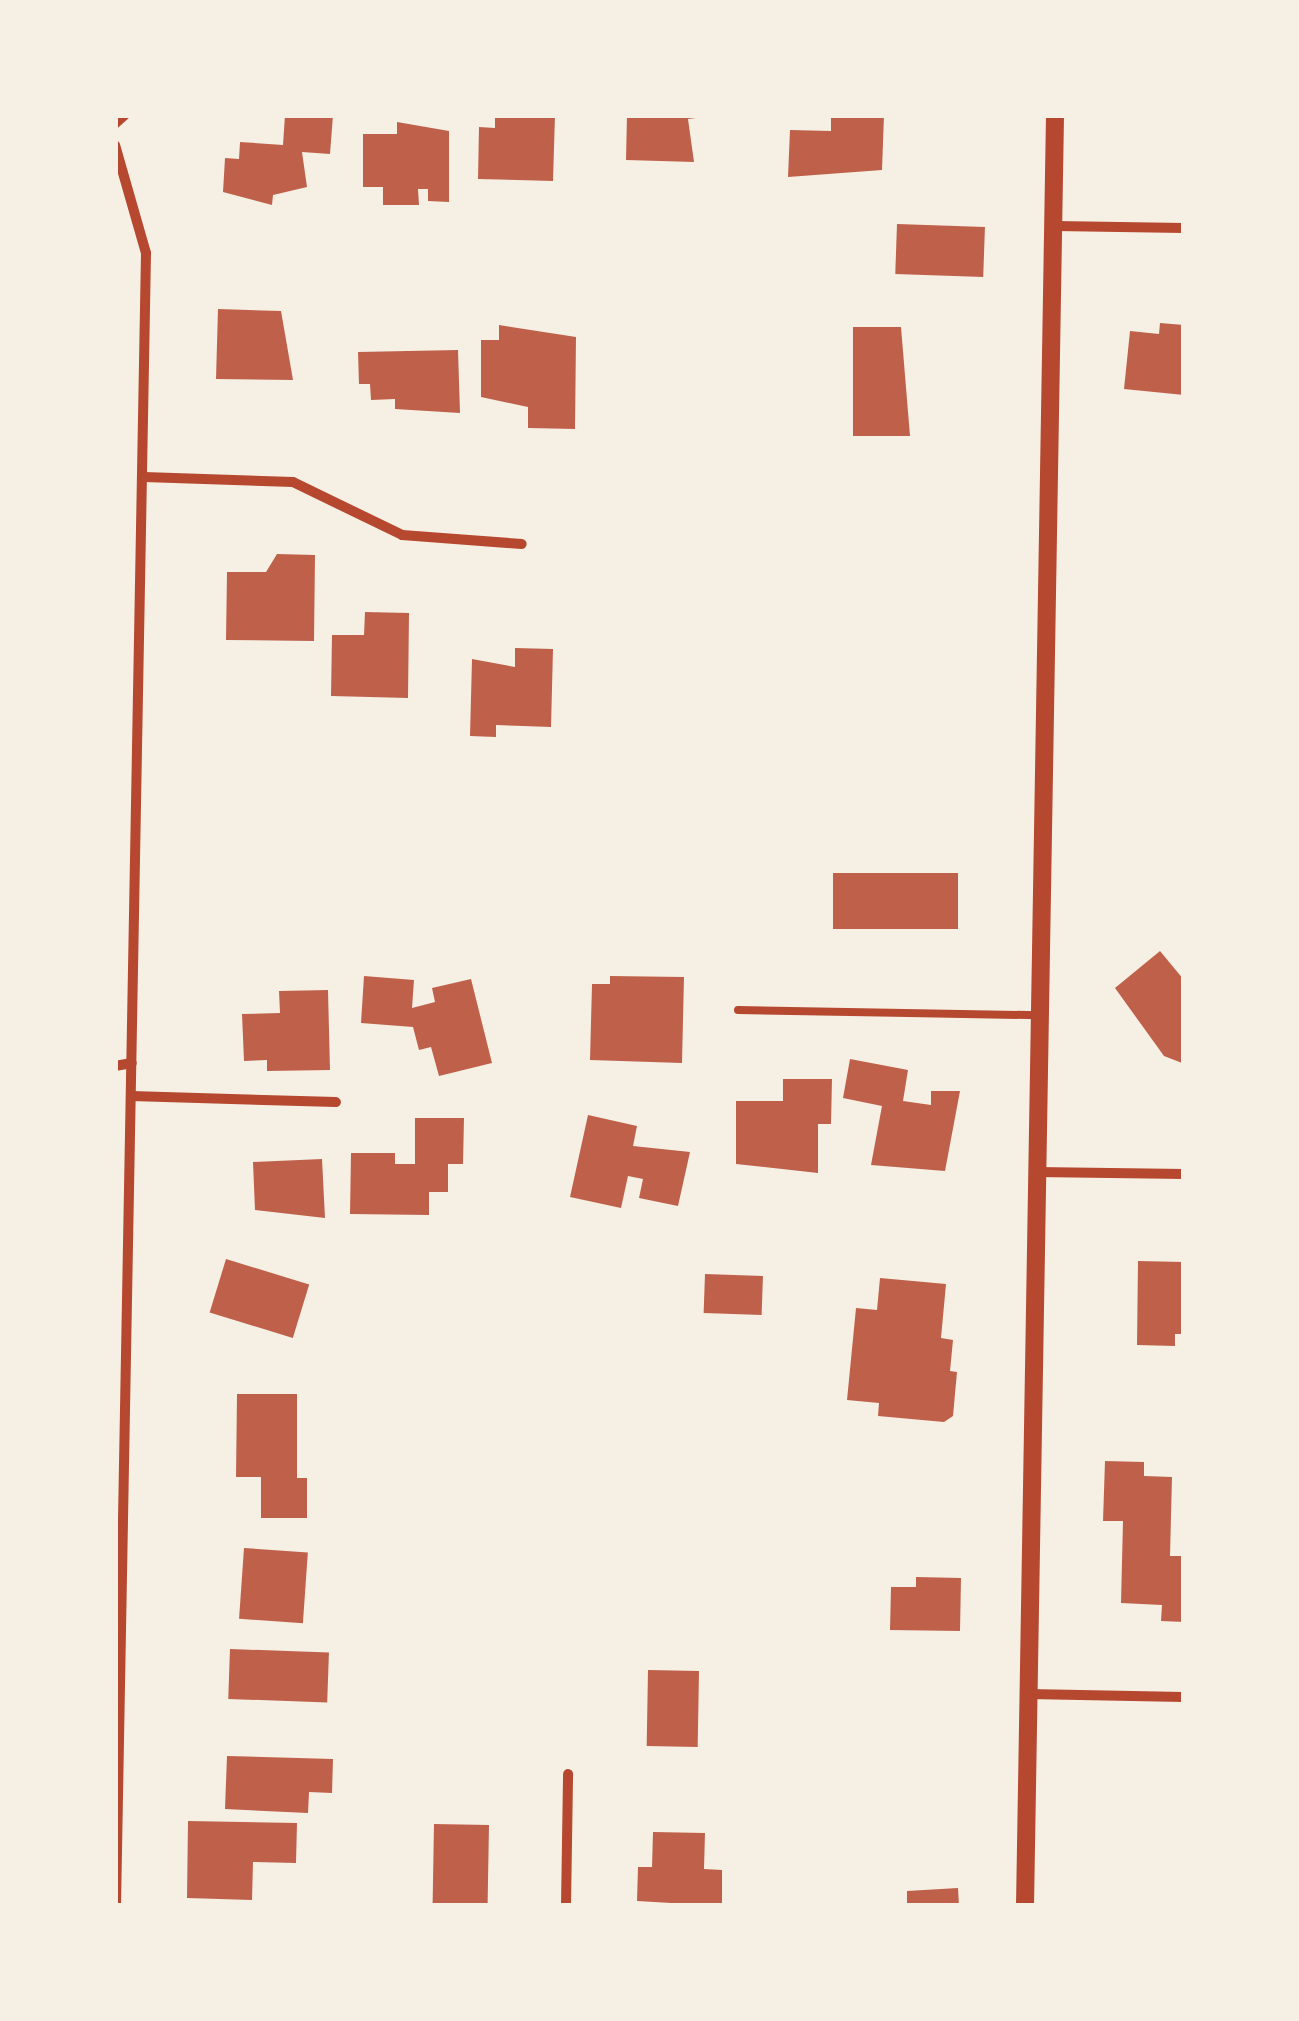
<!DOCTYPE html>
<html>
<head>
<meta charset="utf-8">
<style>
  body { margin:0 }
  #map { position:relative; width:1299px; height:2021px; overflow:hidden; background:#f6efe4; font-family:"Space Grotesk",sans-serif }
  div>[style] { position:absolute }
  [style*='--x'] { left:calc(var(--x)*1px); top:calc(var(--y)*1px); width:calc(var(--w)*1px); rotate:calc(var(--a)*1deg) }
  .building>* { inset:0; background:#bf614a; transform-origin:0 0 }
  .service>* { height:8px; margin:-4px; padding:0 4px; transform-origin:4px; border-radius:4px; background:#b5482f }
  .minor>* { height:10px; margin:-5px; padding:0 5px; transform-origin:5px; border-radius:5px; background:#b5482f }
  .tertiary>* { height:18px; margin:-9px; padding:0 9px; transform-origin:9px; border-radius:9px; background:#b5482f }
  span { translate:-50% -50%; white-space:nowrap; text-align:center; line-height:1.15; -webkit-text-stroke:10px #f6efe4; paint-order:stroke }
  .frame { position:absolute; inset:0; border:118px solid #f6efe4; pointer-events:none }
</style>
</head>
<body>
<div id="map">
  <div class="building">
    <div style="clip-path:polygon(285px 115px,333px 115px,330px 154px,302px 152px,307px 187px,273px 195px,272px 205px,223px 192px,225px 158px,239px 159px,240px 142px,283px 145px)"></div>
    <div style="clip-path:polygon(495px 115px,555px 115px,553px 181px,478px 179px,479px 127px,495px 128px)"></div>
    <div style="clip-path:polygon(627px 115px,720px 115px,688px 119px,694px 162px,626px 160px)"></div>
    <div style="clip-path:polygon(831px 115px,884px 115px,882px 170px,788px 177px,790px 130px,831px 131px)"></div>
    <div style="clip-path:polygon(397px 122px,449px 131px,449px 202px,428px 201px,428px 189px,418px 189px,419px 205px,383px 205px,383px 187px,363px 187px,363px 134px,397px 134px)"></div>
    <div style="left:897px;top:224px;width:88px;height:50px;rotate:2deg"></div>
    <div style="clip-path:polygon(218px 309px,281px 311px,293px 380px,216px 379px)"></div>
    <div style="clip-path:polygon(1160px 323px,1184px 325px,1184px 395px,1124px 389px,1130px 331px,1159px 334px)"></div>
    <div style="clip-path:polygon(499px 325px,576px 337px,575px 429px,528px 428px,528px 407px,481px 397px,481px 340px,499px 340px)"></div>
    <div style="clip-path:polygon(853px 327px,901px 327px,910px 436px,853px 436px)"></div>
    <div style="clip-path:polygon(458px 350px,460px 413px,395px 409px,395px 399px,371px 400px,370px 384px,359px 384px,358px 352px)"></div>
    <div style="clip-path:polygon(277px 554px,315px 555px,314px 641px,226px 640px,227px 572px,266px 572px)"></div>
    <div style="clip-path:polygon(365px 612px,409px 613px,408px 698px,331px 696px,332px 635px,364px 635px)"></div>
    <div style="clip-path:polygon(515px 648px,553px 649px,551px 727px,496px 725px,496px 737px,470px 736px,472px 659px,515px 667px)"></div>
    <div style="left:833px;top:873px;width:125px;height:56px"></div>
    <div style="clip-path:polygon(1160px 951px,1184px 980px,1182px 1063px,1164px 1056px,1115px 988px)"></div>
    <div style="clip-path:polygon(364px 976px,414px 980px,412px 1008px,435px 1002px,432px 988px,471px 979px,492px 1063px,439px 1076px,431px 1047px,419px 1050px,413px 1027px,361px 1023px)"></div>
    <div style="clip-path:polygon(610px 976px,684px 977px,682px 1063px,590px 1060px,592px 984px,610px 984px)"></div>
    <div style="clip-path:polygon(328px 990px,330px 1070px,267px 1071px,267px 1060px,244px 1061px,242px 1014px,280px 1013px,279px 991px)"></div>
    <div style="clip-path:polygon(850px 1059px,908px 1070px,903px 1101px,931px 1105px,931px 1091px,960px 1091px,945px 1171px,871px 1165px,882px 1106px,843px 1098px)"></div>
    <div style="clip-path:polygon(783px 1079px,832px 1079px,831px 1124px,818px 1124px,818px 1173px,736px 1164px,736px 1101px,783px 1101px)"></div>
    <div style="clip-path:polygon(588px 1115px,637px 1126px,633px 1146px,690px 1152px,678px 1206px,639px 1198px,643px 1179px,628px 1176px,621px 1208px,570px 1197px)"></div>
    <div style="clip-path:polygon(415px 1118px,464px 1118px,463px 1164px,448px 1164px,448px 1192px,429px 1192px,429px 1215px,350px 1214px,351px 1153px,395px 1153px,395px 1164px,415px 1164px)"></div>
    <div style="clip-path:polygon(322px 1159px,325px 1218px,255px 1210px,253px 1162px)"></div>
    <div style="left:226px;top:1259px;width:87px;height:56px;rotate:17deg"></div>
    <div style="clip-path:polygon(1138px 1261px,1184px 1262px,1184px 1334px,1175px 1334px,1175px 1346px,1137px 1345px)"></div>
    <div style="left:705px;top:1274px;width:58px;height:39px;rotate:2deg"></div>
    <div style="clip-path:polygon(880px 1278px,946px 1284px,941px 1338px,953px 1340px,950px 1371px,957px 1372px,953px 1416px,944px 1422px,878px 1416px,879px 1403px,847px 1400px,856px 1308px,877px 1310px)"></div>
    <div style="clip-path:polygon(237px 1394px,297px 1394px,297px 1478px,307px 1478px,307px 1518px,261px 1518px,261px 1477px,236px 1477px)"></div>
    <div style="clip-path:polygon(1105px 1461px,1144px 1462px,1144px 1476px,1172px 1477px,1170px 1556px,1184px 1556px,1184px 1622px,1161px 1621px,1162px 1605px,1121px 1603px,1123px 1521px,1103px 1521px)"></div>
    <div style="left:244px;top:1548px;width:64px;height:71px;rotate:4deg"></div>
    <div style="clip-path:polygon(916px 1577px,961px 1578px,960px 1631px,890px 1630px,891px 1587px,916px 1587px)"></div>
    <div style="left:230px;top:1649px;width:99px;height:50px;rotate:2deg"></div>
    <div style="left:648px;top:1670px;width:51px;height:76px;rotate:1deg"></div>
    <div style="clip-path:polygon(227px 1756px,333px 1759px,332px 1793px,309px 1792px,308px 1813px,225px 1809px)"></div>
    <div style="clip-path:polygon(188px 1821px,297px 1823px,296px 1863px,253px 1862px,252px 1900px,187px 1898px)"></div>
    <div style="left:434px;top:1824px;width:55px;height:82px;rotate:1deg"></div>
    <div style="clip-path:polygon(653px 1832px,705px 1833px,704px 1869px,722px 1870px,722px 1906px,637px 1901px,638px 1867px,652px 1867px)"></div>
    <div style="clip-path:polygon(958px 1888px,959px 1906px,907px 1906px,907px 1891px)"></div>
  </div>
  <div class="service">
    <div style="--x:115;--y:125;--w:15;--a:-42"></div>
    <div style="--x:738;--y:1010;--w:301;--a:1"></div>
  </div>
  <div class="minor">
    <div style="--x:115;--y:145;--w:112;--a:74"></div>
    <div style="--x:146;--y:253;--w:1653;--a:91.04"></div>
    <div style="--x:1055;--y:226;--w:129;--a:0.9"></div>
    <div style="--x:144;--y:477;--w:149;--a:1.9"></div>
    <div style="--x:293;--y:482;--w:121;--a:25.9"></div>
    <div style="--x:402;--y:535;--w:120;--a:4.3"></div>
    <div style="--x:115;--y:1066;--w:17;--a:-10"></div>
    <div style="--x:131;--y:1096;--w:205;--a:1.7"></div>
    <div style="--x:1036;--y:1172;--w:148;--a:0.8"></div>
    <div style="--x:1028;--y:1694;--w:156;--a:1.1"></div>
    <div style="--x:566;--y:1906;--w:132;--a:-89.1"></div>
  </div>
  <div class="tertiary">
    <div style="--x:1025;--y:1906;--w:1791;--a:-89.04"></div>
  </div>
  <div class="frame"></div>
</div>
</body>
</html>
